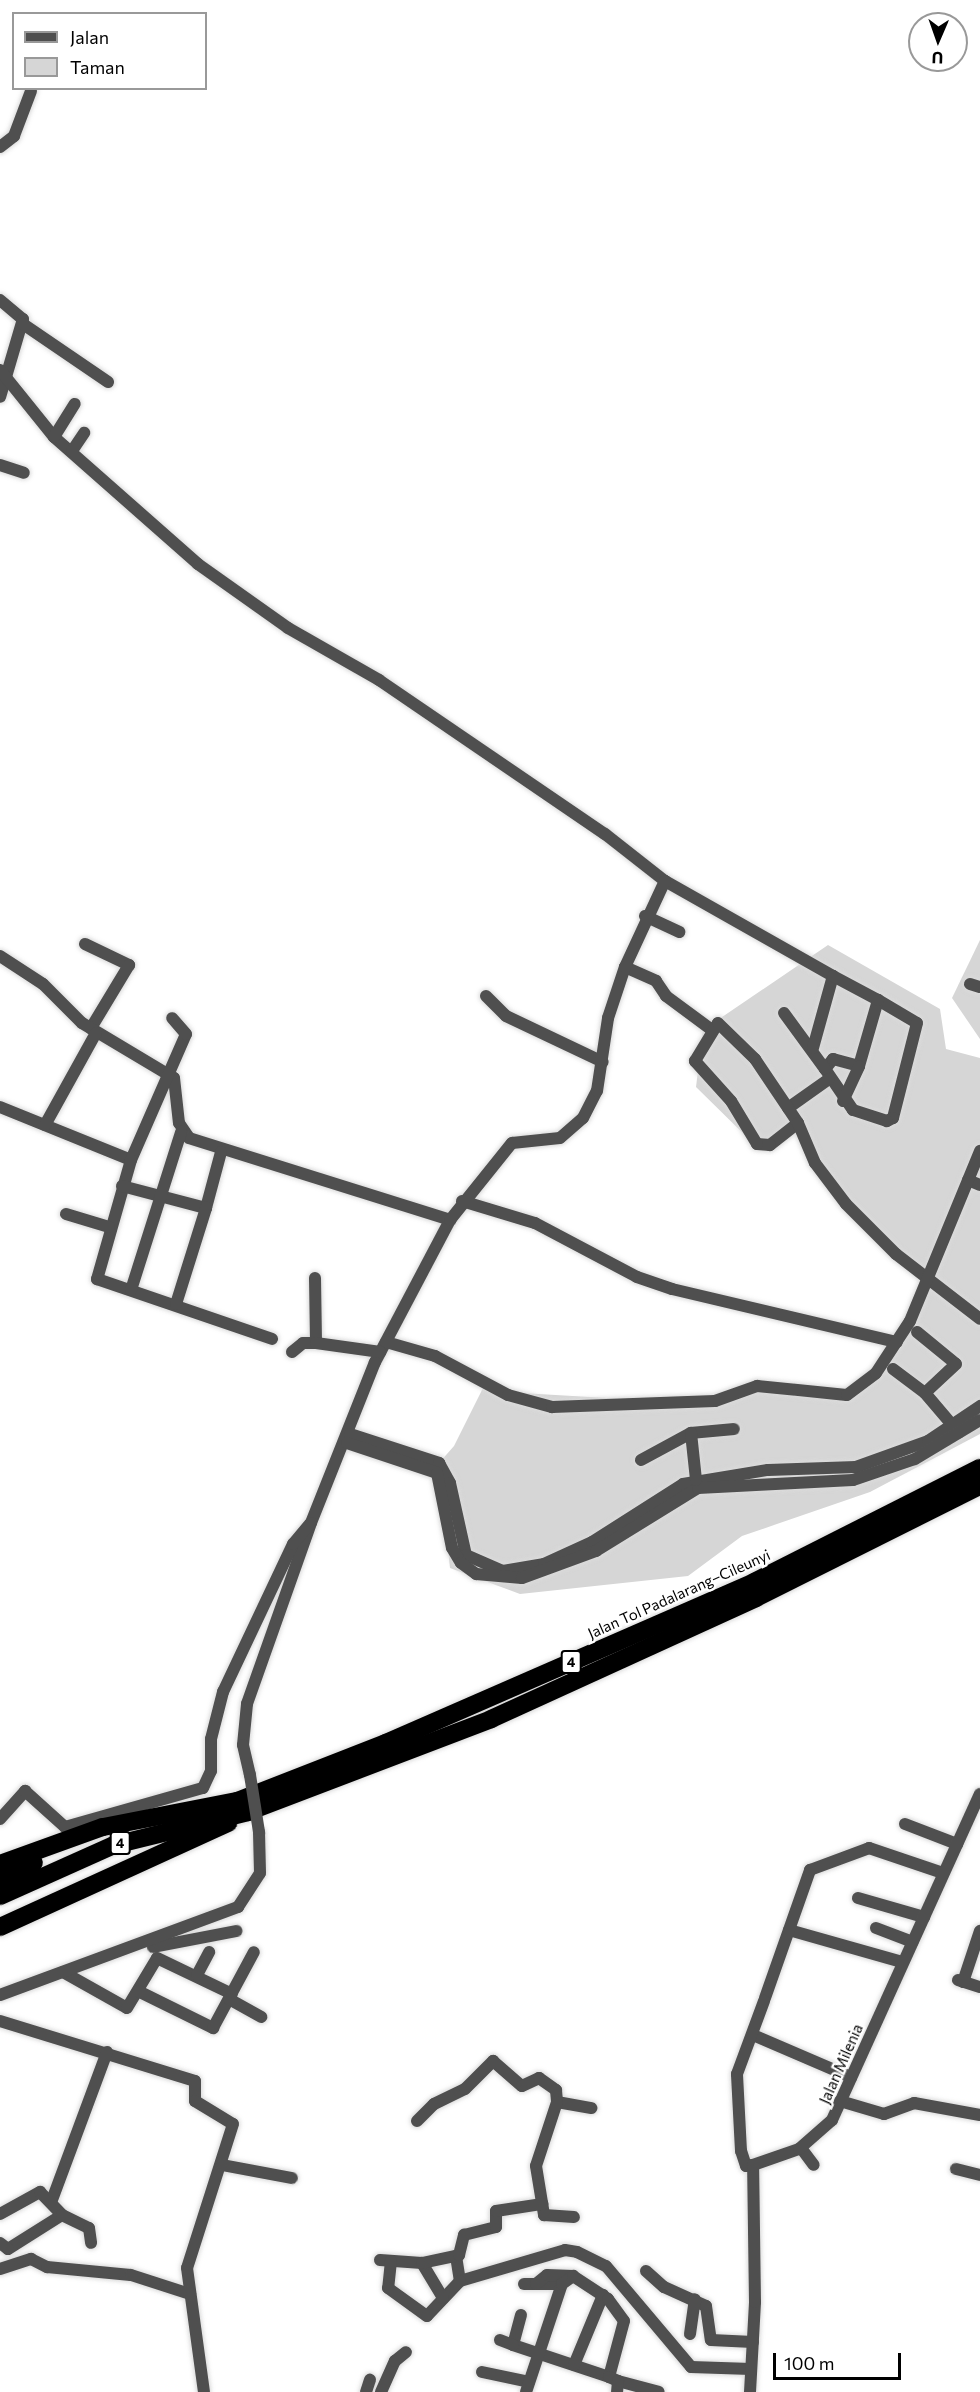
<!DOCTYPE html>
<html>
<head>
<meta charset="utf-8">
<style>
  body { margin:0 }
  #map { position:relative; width:980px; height:2392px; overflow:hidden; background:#fff; font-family:Commissioner,sans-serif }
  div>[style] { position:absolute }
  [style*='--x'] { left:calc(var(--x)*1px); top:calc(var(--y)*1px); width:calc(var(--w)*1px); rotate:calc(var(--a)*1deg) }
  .green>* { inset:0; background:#d6d6d6 }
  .roads { filter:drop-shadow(0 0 2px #dbdbdb) drop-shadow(0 0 2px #dbdbdb) }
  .minor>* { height:12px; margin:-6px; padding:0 6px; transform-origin:6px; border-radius:6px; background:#4f4f4f }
  .highway>* { height:18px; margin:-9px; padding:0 9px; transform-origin:9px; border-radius:9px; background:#000 }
  .minor-bridge>* { height:12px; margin:-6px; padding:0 6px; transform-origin:6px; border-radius:6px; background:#4f4f4f }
  span { translate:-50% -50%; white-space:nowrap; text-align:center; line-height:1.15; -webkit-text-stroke:4.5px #fff; paint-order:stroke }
  .shield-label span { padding:2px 4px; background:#fff; border:2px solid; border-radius:4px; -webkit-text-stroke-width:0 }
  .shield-label { font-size:14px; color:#000; font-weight:700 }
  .street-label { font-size:15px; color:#000 }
  .legend { position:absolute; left:12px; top:12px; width:195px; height:78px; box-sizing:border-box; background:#fff; border:2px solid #999; margin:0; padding:8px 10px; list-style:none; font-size:18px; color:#000 }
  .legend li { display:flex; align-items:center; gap:12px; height:30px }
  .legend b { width:30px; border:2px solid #999 }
  .north { position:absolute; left:908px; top:12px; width:60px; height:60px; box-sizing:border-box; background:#fff; border:2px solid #999; border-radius:50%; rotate:182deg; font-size:16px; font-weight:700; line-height:24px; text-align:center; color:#000 }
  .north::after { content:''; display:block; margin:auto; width:21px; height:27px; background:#000; clip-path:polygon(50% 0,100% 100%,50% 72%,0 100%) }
  .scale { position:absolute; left:773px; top:2353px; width:128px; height:27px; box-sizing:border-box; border:3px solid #000; border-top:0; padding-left:8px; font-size:18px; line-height:21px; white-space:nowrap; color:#000; -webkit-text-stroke:4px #fff; paint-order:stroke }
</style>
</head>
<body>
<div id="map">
  <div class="green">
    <div style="clip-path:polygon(980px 940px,980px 1039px,952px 998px)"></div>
    <div style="clip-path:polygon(828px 945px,940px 1009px,946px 1049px,980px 1058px,980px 1434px,870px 1492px,742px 1536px,688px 1576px,520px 1594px,450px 1568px,439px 1463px,454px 1446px,486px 1382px,504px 1392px,676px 1402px,757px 1387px,838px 1398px,881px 1364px,920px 1298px,920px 1275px,844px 1205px,798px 1128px,755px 1145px,696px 1087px,703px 1030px)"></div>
  </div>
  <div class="roads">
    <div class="minor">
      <div style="--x:0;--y:147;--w:18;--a:-38"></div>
      <div style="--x:14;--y:136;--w:48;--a:-69.3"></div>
      <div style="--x:0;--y:300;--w:30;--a:40"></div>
      <div style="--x:23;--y:319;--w:81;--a:106.4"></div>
      <div style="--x:23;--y:324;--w:103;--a:34.3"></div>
      <div style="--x:0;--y:370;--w:86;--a:51.1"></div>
      <div style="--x:54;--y:437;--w:192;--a:41.4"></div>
      <div style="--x:198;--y:564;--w:110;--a:35.4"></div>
      <div style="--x:288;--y:628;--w:105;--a:29.7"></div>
      <div style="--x:379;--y:680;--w:273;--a:34.3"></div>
      <div style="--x:605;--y:834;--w:76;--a:38.1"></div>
      <div style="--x:665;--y:881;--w:193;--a:29.5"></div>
      <div style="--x:54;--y:437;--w:39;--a:-58"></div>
      <div style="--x:72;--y:451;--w:22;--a:-56"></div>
      <div style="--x:0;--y:465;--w:25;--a:18"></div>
      <div style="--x:645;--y:916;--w:38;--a:25"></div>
      <div style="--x:85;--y:944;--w:49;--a:25.5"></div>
      <div style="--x:129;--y:965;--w:74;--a:121.1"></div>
      <div style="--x:0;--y:956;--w:51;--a:33.1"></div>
      <div style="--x:43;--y:984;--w:55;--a:45"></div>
      <div style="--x:82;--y:1023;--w:107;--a:30.9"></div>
      <div style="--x:174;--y:1078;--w:45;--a:83.7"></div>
      <div style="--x:179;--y:1123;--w:18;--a:56"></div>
      <div style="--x:189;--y:1138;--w:274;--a:17.4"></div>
      <div style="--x:450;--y:1220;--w:161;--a:117.8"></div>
      <div style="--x:375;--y:1362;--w:173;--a:111.7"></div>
      <div style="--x:311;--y:1523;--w:192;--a:109.5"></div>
      <div style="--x:247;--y:1704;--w:41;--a:95.6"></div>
      <div style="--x:243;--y:1745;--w:31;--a:77"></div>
      <div style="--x:625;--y:967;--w:34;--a:24"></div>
      <div style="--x:656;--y:981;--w:18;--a:56"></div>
      <div style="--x:666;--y:996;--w:57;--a:36.5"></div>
      <div style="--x:970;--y:984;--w:10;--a:17"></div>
      <div style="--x:486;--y:996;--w:28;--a:45"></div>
      <div style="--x:506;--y:1016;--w:107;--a:25.4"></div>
      <div style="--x:878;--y:1000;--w:45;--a:30.5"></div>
      <div style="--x:917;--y:1023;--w:98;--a:104.2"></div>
      <div style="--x:893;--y:1118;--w:7;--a:153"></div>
      <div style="--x:887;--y:1121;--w:36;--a:-162"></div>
      <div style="--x:853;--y:1110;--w:50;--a:-124.3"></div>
      <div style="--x:825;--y:1069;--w:13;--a:-51"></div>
      <div style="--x:833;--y:1059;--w:27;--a:15"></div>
      <div style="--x:859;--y:1066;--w:69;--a:-73.9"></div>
      <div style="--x:784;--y:1013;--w:69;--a:53.8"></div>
      <div style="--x:813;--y:1048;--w:75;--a:-74.5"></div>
      <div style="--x:833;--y:976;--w:51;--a:28.1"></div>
      <div style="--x:843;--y:1101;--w:38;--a:-65"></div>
      <div style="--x:0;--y:1107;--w:141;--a:22"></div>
      <div style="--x:131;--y:1160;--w:137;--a:-66.4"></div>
      <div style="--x:186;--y:1034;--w:21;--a:-131"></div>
      <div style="--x:788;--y:1108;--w:50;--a:-35.3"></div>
      <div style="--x:798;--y:1123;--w:36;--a:142"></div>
      <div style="--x:770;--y:1145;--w:13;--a:-176"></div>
      <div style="--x:757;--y:1144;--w:50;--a:-121.2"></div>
      <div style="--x:731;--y:1101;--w:54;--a:-132"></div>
      <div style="--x:695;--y:1061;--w:44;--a:-58.8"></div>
      <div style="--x:718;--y:1023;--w:52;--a:44.2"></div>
      <div style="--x:755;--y:1059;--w:77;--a:56.1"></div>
      <div style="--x:798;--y:1123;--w:43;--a:67"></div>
      <div style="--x:815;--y:1163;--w:51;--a:52.9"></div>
      <div style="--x:846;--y:1204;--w:71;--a:45"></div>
      <div style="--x:896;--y:1254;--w:106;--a:37.7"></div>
      <div style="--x:45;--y:1125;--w:105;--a:-61"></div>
      <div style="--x:131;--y:1160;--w:124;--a:105.9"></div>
      <div style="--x:97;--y:1279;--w:185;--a:18.9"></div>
      <div style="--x:968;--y:1180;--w:13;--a:23"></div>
      <div style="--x:122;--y:1186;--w:87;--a:14.7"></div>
      <div style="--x:206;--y:1208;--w:58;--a:-75"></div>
      <div style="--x:462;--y:1201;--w:76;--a:16.8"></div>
      <div style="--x:535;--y:1223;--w:115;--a:27.9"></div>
      <div style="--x:637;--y:1277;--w:37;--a:19"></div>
      <div style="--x:672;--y:1289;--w:231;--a:13.3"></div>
      <div style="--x:66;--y:1214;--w:45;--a:16.8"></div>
      <div style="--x:450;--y:1220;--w:99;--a:-51.2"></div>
      <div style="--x:512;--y:1143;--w:48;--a:-5.9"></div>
      <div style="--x:560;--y:1138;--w:30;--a:-41"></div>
      <div style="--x:583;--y:1118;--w:30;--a:-63"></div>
      <div style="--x:597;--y:1091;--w:74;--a:-81.4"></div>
      <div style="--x:608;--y:1018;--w:54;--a:-71.6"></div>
      <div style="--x:625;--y:967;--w:95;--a:-65.1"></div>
      <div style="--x:315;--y:1278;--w:65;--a:89.1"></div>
      <div style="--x:131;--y:1290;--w:166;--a:-72.4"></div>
      <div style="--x:176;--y:1304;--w:101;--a:-72.6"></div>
      <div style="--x:917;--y:1332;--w:50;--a:39.4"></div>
      <div style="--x:956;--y:1364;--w:42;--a:136.9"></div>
      <div style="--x:386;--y:1342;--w:51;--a:15.9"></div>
      <div style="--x:435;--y:1356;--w:83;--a:28.1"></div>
      <div style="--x:508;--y:1395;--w:46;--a:15.3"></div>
      <div style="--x:552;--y:1407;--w:163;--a:-2.1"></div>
      <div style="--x:715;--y:1401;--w:45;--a:-19.7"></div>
      <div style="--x:757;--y:1386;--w:90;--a:5.7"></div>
      <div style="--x:847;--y:1395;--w:36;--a:-37"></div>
      <div style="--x:876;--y:1373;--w:62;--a:-56.8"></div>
      <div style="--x:910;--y:1321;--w:184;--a:-67.6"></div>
      <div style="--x:292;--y:1352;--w:14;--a:-39"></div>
      <div style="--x:303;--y:1343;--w:13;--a:0"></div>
      <div style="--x:316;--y:1343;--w:65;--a:8"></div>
      <div style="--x:893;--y:1369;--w:40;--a:37"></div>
      <div style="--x:925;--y:1393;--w:52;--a:49.6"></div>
      <div style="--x:691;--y:1433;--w:43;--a:-5.3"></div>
      <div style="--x:350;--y:1434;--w:94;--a:18"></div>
      <div style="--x:439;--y:1463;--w:23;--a:61"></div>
      <div style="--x:450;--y:1483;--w:74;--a:77.5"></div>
      <div style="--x:466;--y:1555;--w:40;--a:23.4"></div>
      <div style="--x:503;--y:1571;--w:42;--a:-9.7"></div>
      <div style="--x:544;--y:1564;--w:53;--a:-24.6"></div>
      <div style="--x:592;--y:1542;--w:108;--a:-32.5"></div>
      <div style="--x:683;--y:1484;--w:86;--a:-9.4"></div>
      <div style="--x:768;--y:1470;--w:88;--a:-2"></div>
      <div style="--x:856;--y:1467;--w:77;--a:-19.9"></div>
      <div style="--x:928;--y:1441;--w:63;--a:-33.9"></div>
      <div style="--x:347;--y:1443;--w:95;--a:18.4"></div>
      <div style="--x:437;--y:1473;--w:76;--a:78.7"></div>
      <div style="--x:452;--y:1548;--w:17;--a:59"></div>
      <div style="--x:461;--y:1563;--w:19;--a:36"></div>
      <div style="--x:476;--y:1574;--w:46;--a:5"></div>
      <div style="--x:522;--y:1578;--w:79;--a:-20"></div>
      <div style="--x:596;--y:1551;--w:120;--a:-31.7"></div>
      <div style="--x:698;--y:1488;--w:155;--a:-3"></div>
      <div style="--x:853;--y:1480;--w:65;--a:-18.7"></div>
      <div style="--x:915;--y:1459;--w:76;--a:-31"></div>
      <div style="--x:641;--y:1460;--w:57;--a:-28.4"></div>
      <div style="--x:691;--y:1433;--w:47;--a:83.9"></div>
      <div style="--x:0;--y:1819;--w:38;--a:-48"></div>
      <div style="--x:25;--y:1791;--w:54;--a:42"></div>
      <div style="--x:65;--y:1827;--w:143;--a:-15.8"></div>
      <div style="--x:203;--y:1788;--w:19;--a:-65"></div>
      <div style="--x:211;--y:1771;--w:32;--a:-90"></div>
      <div style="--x:211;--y:1739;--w:49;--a:-75.7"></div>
      <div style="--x:223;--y:1692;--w:164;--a:-64.7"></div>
      <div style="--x:293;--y:1544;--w:26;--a:-50"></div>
      <div style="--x:905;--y:1824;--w:56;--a:21"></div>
      <div style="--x:858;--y:1898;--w:69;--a:16.1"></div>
      <div style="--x:876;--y:1928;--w:39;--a:21"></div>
      <div style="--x:789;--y:1930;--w:117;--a:15.8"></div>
      <div style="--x:153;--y:1947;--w:85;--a:-10.9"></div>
      <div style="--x:63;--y:1972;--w:73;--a:29.4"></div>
      <div style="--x:127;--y:2008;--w:58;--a:-59"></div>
      <div style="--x:157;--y:1958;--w:83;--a:25.6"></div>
      <div style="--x:197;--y:1975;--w:26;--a:-62"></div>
      <div style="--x:958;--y:1980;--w:23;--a:18"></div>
      <div style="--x:963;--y:1982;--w:54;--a:-71.6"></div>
      <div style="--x:138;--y:1991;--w:84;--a:26.3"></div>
      <div style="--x:213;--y:2028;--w:86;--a:-61.7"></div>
      <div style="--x:0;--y:1995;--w:254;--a:-20.3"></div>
      <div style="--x:238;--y:1907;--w:40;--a:-57.1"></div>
      <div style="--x:260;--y:1873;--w:41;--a:-91.4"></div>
      <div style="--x:765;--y:1998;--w:136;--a:-70.6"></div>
      <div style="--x:810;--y:1870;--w:63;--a:-20.4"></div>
      <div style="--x:869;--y:1848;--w:78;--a:18.7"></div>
      <div style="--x:229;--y:1999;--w:37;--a:29"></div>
      <div style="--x:0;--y:2021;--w:204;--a:17.1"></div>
      <div style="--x:195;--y:2081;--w:20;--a:90"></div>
      <div style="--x:195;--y:2101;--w:44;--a:31.2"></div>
      <div style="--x:233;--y:2124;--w:151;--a:107.7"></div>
      <div style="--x:187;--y:2268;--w:125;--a:82.2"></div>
      <div style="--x:753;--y:2035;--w:107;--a:23.2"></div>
      <div style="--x:840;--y:2101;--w:46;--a:16.5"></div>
      <div style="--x:884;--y:2114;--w:32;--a:-20"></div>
      <div style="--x:914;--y:2103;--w:67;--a:10.3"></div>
      <div style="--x:557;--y:2102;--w:35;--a:10"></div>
      <div style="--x:417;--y:2121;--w:24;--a:-45"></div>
      <div style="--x:434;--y:2104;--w:34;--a:-26"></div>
      <div style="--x:465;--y:2089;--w:40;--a:-45"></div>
      <div style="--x:493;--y:2061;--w:38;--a:41"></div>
      <div style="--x:522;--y:2086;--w:19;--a:-25"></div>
      <div style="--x:539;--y:2078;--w:21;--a:35"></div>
      <div style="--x:556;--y:2090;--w:12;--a:85"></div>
      <div style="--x:557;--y:2102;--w:67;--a:108.2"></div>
      <div style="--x:536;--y:2166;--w:50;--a:80.7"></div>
      <div style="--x:544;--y:2215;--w:30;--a:4"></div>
      <div style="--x:801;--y:2148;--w:21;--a:53"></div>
      <div style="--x:222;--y:2165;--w:71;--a:10.5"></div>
      <div style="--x:753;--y:2165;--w:7;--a:172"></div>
      <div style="--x:746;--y:2166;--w:16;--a:-108"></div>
      <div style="--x:741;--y:2151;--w:77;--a:-93"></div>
      <div style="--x:737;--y:2074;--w:78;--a:-69.7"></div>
      <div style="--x:956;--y:2169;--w:25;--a:14"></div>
      <div style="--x:52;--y:2200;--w:158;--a:-69.6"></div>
      <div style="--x:0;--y:2214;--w:46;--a:-28.8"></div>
      <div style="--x:40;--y:2192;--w:32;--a:46"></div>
      <div style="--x:62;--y:2215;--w:64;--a:147.8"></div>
      <div style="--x:8;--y:2249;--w:10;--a:-143"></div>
      <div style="--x:62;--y:2215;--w:30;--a:26"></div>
      <div style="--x:89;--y:2228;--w:15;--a:82"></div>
      <div style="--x:456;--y:2256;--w:25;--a:81"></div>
      <div style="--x:460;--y:2281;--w:109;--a:-16.4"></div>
      <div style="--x:565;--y:2250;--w:12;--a:9"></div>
      <div style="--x:577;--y:2252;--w:32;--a:26"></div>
      <div style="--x:606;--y:2266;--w:132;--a:49.9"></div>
      <div style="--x:691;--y:2367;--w:60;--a:1.9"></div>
      <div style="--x:380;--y:2260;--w:42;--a:4.1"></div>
      <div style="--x:391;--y:2261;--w:27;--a:96"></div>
      <div style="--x:388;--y:2288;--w:48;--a:35.7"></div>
      <div style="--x:427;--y:2316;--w:48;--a:-46.7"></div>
      <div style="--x:0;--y:2269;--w:33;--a:-18"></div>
      <div style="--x:31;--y:2259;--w:18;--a:27"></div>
      <div style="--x:47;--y:2267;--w:84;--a:5.4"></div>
      <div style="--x:131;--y:2275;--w:62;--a:17.9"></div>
      <div style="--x:646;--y:2271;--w:24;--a:42"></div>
      <div style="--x:664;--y:2287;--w:46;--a:24.3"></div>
      <div style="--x:706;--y:2306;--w:34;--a:82"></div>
      <div style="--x:711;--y:2340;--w:42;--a:2.7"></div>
      <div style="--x:524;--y:2284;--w:38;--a:0"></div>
      <div style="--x:536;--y:2284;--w:14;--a:-39"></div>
      <div style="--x:547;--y:2275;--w:26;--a:2"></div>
      <div style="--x:443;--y:2298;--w:41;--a:-121"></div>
      <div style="--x:422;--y:2263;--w:38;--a:-12"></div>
      <div style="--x:459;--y:2255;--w:21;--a:-76"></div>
      <div style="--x:464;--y:2235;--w:33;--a:-14"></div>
      <div style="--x:496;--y:2227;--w:16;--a:-90"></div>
      <div style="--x:496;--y:2211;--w:47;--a:-8.7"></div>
      <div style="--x:521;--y:2315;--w:31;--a:105"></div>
      <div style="--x:513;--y:2345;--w:101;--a:18.4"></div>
      <div style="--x:690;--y:2334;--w:35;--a:-82"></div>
      <div style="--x:500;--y:2340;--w:14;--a:21"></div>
      <div style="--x:574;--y:2365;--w:76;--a:-67.5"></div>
      <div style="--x:482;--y:2372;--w:48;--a:12"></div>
      <div style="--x:618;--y:2381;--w:42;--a:15"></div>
      <div style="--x:366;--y:2392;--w:13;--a:-72"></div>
      <div style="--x:381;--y:2392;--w:34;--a:-66"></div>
      <div style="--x:395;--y:2361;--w:14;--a:-39"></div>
      <div style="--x:526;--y:2392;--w:114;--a:-71.6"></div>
      <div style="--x:562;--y:2284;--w:14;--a:-36"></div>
      <div style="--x:573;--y:2276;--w:42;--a:33.3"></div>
      <div style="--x:608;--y:2299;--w:27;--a:54"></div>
      <div style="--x:624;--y:2321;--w:58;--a:105"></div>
      <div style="--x:609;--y:2377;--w:10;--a:24"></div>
      <div style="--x:618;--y:2381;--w:11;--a:95"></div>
      <div style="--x:750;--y:2392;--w:90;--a:-86.8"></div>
      <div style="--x:755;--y:2302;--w:137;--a:-90.8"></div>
      <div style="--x:753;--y:2165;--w:49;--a:-19.2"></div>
      <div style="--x:799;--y:2149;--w:44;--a:-41.3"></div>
      <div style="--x:832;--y:2120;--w:358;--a:-65.6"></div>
    </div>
    <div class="highway">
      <div style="--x:0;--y:1864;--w:109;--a:-19.8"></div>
      <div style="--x:103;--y:1827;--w:136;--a:-11"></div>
      <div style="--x:237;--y:1801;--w:160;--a:-21.3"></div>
      <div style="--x:386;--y:1743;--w:402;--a:-23.6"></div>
      <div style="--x:754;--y:1582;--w:253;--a:-26.8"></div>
      <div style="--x:0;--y:1880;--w:38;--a:-27"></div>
      <div style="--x:0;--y:1896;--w:125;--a:-24.1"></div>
      <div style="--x:114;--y:1845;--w:138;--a:-13.8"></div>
      <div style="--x:248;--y:1812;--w:260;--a:-20.9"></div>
      <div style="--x:491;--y:1719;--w:291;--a:-24.5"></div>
      <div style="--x:756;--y:1598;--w:250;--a:-26.6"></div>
      <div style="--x:0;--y:1927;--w:251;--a:-24.5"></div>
    </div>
  </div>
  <div class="minor-bridge">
    <div style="--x:250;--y:1775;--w:58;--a:81"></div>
  </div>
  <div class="shield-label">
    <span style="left:571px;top:1662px">4</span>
    <span style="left:120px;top:1843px">4</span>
  </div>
  <div class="street-label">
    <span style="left:679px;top:1594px;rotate:-24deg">Jalan Tol Padalarang–Cileunyi</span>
    <span style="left:841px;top:2064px;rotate:-66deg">Jalan Milenia</span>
  </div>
  <ul class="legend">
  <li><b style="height:8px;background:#4f4f4f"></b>Jalan</li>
  <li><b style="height:16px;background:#d6d6d6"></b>Taman</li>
  </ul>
  <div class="north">U</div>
  <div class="scale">100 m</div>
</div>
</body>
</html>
